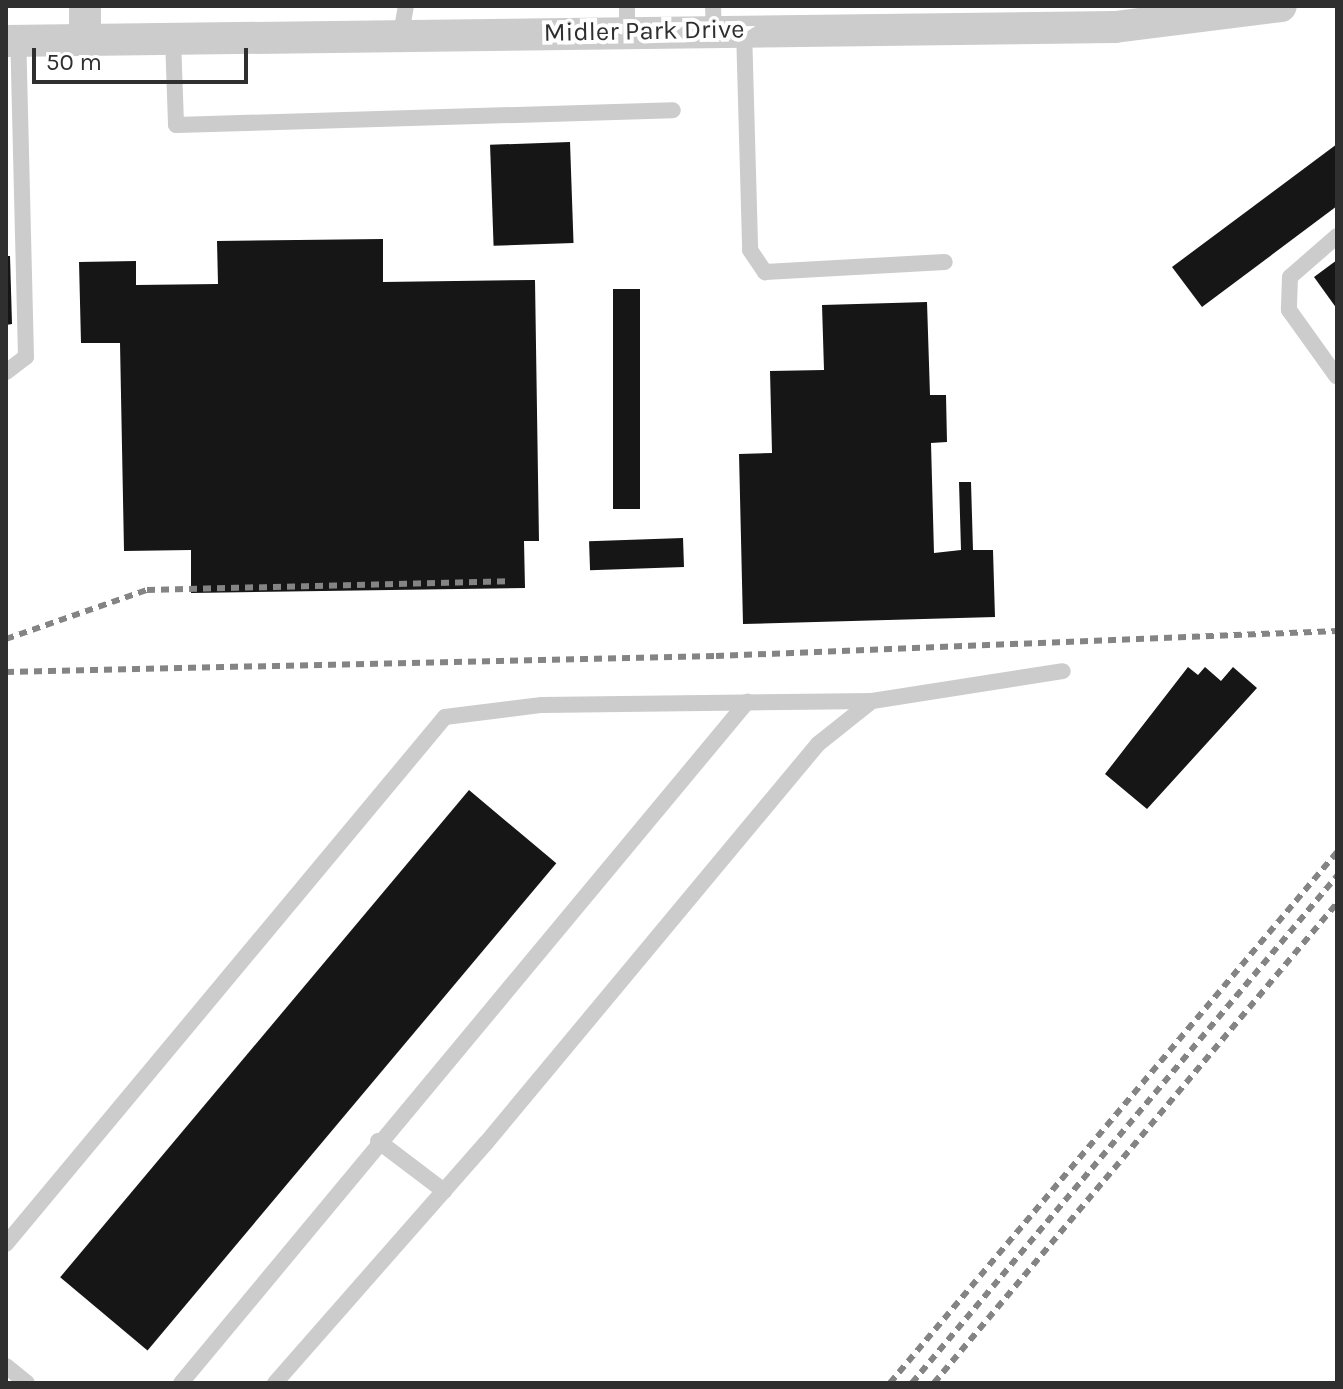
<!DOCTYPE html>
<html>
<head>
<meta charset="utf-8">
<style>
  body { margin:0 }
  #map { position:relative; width:1343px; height:1389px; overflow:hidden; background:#fff; font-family:Karla,sans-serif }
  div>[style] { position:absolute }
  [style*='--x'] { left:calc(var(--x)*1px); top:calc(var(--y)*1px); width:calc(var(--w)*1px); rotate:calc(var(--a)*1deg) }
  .building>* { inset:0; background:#161616; transform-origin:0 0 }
  .lane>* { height:16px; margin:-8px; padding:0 8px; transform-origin:8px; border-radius:8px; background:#ccc }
  .street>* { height:32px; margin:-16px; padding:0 16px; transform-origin:16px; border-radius:16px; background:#ccc }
  .rail>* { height:6px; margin-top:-3px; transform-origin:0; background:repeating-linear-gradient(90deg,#848484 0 8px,transparent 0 14px) }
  span { translate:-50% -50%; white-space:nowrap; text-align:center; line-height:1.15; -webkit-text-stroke:8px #fff; paint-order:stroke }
  .street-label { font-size:26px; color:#2f2f2f }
  .frame { position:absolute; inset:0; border:8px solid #2f2f2f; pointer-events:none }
  .scale { position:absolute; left:32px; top:48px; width:216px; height:36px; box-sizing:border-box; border:4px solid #2f2f2f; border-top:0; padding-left:10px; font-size:24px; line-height:28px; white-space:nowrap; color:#2f2f2f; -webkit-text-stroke:6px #fff; paint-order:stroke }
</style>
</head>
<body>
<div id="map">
  <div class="building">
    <div style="left:570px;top:142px;width:101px;height:80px;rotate:88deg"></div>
    <div style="clip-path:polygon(1337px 144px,1337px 206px,1202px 307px,1172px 267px)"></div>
    <div style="clip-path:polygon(383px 239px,383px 282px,535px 280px,539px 541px,524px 541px,525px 588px,191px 593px,191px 550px,124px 551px,120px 343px,81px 343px,79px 262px,136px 261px,136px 285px,218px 284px,217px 241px)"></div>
    <div style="clip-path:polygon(6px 256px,10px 256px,12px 324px,6px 325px)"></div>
    <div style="clip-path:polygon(1337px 260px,1337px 309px,1314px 277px)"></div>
    <div style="left:613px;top:289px;width:27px;height:220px"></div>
    <div style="clip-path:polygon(927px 302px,930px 395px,946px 395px,947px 442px,931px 443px,934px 553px,961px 550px,959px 482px,971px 482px,973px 550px,993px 550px,995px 617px,743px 624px,739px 454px,772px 453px,770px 371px,824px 370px,822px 305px)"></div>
    <div style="left:683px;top:538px;width:29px;height:94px;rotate:88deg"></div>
    <div style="clip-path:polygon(1188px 667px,1198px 675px,1205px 667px,1221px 681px,1233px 667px,1257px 688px,1147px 809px,1105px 774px)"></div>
    <div style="left:469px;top:790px;width:114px;height:636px;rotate:40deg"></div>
  </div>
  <div class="lane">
    <div style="--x:627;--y:6;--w:24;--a:90"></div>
    <div style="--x:713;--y:6;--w:23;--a:88"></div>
    <div style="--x:744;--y:29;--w:221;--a:88.4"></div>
    <div style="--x:750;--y:250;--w:27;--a:56"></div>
    <div style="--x:765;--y:272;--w:180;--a:-3.2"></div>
    <div style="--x:401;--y:34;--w:28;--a:-80"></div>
    <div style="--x:173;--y:38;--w:87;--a:88"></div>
    <div style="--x:176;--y:125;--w:497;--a:-1.7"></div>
    <div style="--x:1337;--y:236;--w:62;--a:138.9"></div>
    <div style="--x:1290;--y:277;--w:33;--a:92"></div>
    <div style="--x:1289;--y:310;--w:82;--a:54.4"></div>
    <div style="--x:6;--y:372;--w:25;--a:-37"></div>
    <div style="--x:26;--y:357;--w:317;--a:-91.4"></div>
    <div style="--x:378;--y:1141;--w:83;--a:37.1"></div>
    <div style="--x:6;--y:1244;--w:686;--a:-50.21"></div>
    <div style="--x:445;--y:717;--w:98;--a:-7.1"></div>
    <div style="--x:542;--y:705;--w:330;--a:-0.7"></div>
    <div style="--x:6;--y:1366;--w:27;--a:39"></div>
    <div style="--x:181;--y:1383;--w:886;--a:-50.27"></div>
    <div style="--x:275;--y:1383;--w:320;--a:-48.7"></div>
    <div style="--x:486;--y:1143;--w:519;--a:-50.24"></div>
    <div style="--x:818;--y:744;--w:69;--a:-38.5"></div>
    <div style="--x:872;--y:701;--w:193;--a:-8.9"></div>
  </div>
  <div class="street">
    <div style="--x:85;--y:40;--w:34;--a:-90"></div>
    <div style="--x:6;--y:41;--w:1109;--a:-0.72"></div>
    <div style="--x:1115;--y:27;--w:167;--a:-7.2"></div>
  </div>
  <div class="rail">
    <div style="--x:6;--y:639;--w:149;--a:-19.2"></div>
    <div style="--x:147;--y:590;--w:361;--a:-1.4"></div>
    <div style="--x:6;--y:672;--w:710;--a:-1.29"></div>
    <div style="--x:716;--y:656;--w:622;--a:-2.31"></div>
    <div style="--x:890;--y:1383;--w:694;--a:-49.91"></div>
    <div style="--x:912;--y:1383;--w:662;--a:-50.03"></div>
    <div style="--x:934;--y:1383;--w:627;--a:-49.98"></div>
  </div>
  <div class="street-label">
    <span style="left:644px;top:31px;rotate:-1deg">Midler Park Drive</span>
  </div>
  <div class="frame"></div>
  <div class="scale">50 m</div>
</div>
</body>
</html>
